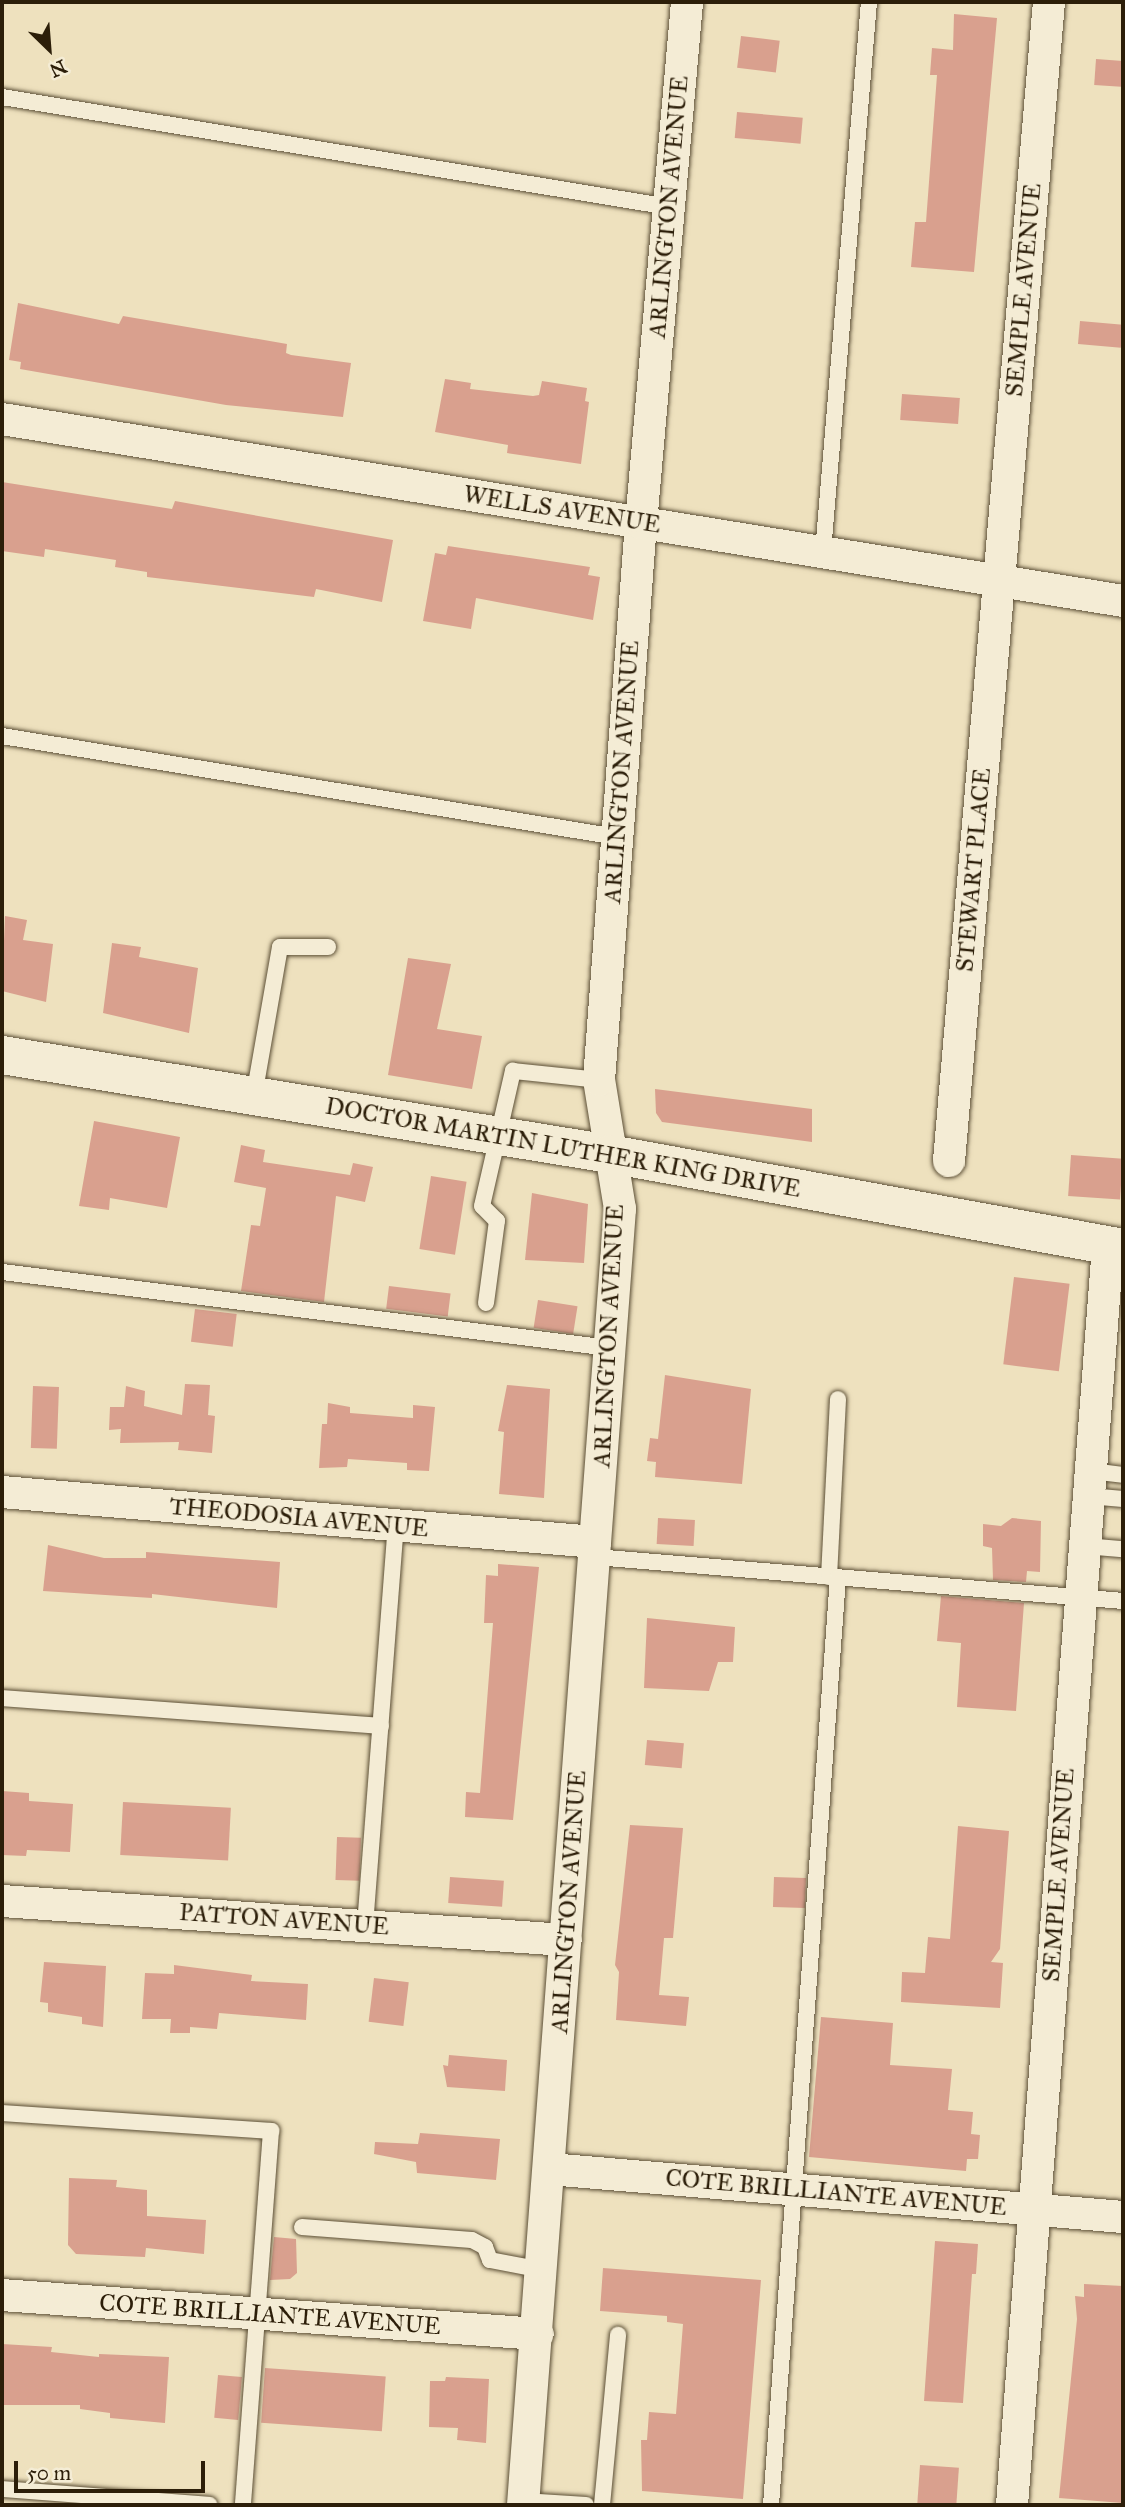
<!DOCTYPE html>
<html>
<head>
<meta charset="utf-8">
<style>
  body { margin:0 }
  #map { position:relative; width:1125px; height:2507px; overflow:hidden; background:#eee1be; font-family:"IM FELL Great Primer",serif }
  div>[style] { position:absolute }
  [style*='--x'] { left:calc(var(--x)*1px); top:calc(var(--y)*1px); width:calc(var(--w)*1px); rotate:calc(var(--a)*1deg) }
  .building>* { inset:0; background:#d9a08e; transform-origin:0 0 }
  .roads { filter:drop-shadow(0 0 2px #5c4f36) drop-shadow(0 0 2px #5c4f36) }
  .lane>* { height:16px; margin:-8px; padding:0 8px; transform-origin:8px; border-radius:8px; background:#f4ecd5 }
  .street>* { height:32px; margin:-16px; padding:0 16px; transform-origin:16px; border-radius:16px; background:#f4ecd5 }
  .secondary>* { height:38px; margin:-19px; padding:0 19px; transform-origin:19px; border-radius:19px; background:#f4ecd5 }
  span { translate:-50% -50%; white-space:nowrap; text-align:center; line-height:1.15; -webkit-text-stroke:5px #f4ecd5; paint-order:stroke }
  .street-label { font-size:24px; color:#2c1e09 }
  .frame { position:absolute; inset:0; border:4px solid #2c1e09; pointer-events:none }
  .north { position:absolute; left:14px; top:14px; width:70px; height:70px; -webkit-text-stroke:5px #f4ecd5; paint-order:stroke; rotate:155deg; font-size:19px; font-weight:700; line-height:28px; text-align:center; color:#2c1e09 }
  .north::after { content:''; display:block; margin:auto; width:24px; height:32px; background:#2c1e09; clip-path:polygon(50% 0,100% 100%,50% 72%,0 100%) }
  .scale { position:absolute; left:14px; top:2461px; width:191px; height:32px; box-sizing:border-box; border:4px solid #2c1e09; border-top:0; padding-left:9px; font-size:21px; line-height:24px; white-space:nowrap; color:#2c1e09; -webkit-text-stroke:5px #f4ecd5; paint-order:stroke }
</style>
</head>
<body>
<div id="map">
  <div class="building">
    <div style="clip-path:polygon(954px 14px,997px 18px,974px 272px,911px 267px,915px 222px,926px 222px,937px 75px,930px 75px,932px 48px,953px 50px)"></div>
    <div style="left:741px;top:36px;width:39px;height:32px;rotate:7deg"></div>
    <div style="left:1096px;top:59px;width:27px;height:26px;rotate:4deg"></div>
    <div style="left:737px;top:112px;width:66px;height:26px;rotate:5deg"></div>
    <div style="clip-path:polygon(18px 303px,119px 324px,123px 316px,287px 344px,286px 353px,291px 355px,351px 363px,343px 417px,226px 405px,20px 369px,21px 362px,9px 360px)"></div>
    <div style="left:1080px;top:321px;width:43px;height:23px;rotate:5deg"></div>
    <div style="clip-path:polygon(445px 379px,471px 383px,470px 389px,533px 396px,539px 395px,542px 381px,587px 388px,585px 401px,589px 402px,581px 464px,507px 453px,508px 445px,435px 432px)"></div>
    <div style="left:902px;top:394px;width:58px;height:26px;rotate:4deg"></div>
    <div style="clip-path:polygon(2px 482px,172px 509px,175px 501px,393px 540px,382px 602px,316px 589px,314px 597px,147px 577px,147px 572px,115px 567px,116px 560px,45px 549px,44px 557px,2px 551px)"></div>
    <div style="clip-path:polygon(448px 546px,590px 567px,588px 575px,600px 577px,593px 620px,476px 598px,471px 629px,423px 621px,435px 553px,446px 555px)"></div>
    <div style="clip-path:polygon(5px 916px,27px 920px,23px 940px,53px 944px,46px 1002px,2px 991px)"></div>
    <div style="clip-path:polygon(112px 943px,141px 947px,139px 957px,198px 968px,189px 1033px,103px 1013px)"></div>
    <div style="clip-path:polygon(408px 958px,451px 964px,437px 1029px,482px 1036px,472px 1089px,388px 1075px)"></div>
    <div style="clip-path:polygon(655px 1089px,812px 1109px,812px 1142px,662px 1122px,656px 1113px)"></div>
    <div style="clip-path:polygon(94px 1121px,180px 1137px,167px 1208px,110px 1198px,109px 1210px,79px 1206px)"></div>
    <div style="clip-path:polygon(241px 1145px,265px 1150px,263px 1162px,350px 1175px,353px 1163px,373px 1167px,365px 1202px,336px 1196px,324px 1302px,241px 1291px,251px 1225px,260px 1226px,266px 1188px,234px 1182px)"></div>
    <div style="left:1071px;top:1155px;width:52px;height:41px;rotate:4deg"></div>
    <div style="left:431px;top:1176px;width:36px;height:74px;rotate:9deg"></div>
    <div style="clip-path:polygon(532px 1193px,588px 1204px,584px 1263px,525px 1260px)"></div>
    <div style="left:1014px;top:1277px;width:56px;height:88px;rotate:7deg"></div>
    <div style="left:389px;top:1286px;width:62px;height:23px;rotate:7deg"></div>
    <div style="left:538px;top:1300px;width:40px;height:28px;rotate:9deg"></div>
    <div style="left:195px;top:1309px;width:42px;height:33px;rotate:7deg"></div>
    <div style="clip-path:polygon(665px 1375px,751px 1389px,742px 1484px,655px 1477px,656px 1462px,647px 1461px,650px 1438px,658px 1439px)"></div>
    <div style="clip-path:polygon(185px 1384px,210px 1385px,208px 1415px,215px 1416px,212px 1453px,178px 1450px,179px 1442px,120px 1443px,121px 1429px,109px 1430px,110px 1407px,124px 1407px,126px 1386px,145px 1391px,144px 1406px,182px 1415px)"></div>
    <div style="clip-path:polygon(507px 1385px,550px 1389px,544px 1498px,499px 1494px,504px 1432px,498px 1431px)"></div>
    <div style="left:33px;top:1386px;width:26px;height:62px;rotate:2deg"></div>
    <div style="clip-path:polygon(328px 1403px,350px 1407px,350px 1413px,413px 1418px,413px 1405px,435px 1407px,429px 1471px,407px 1470px,407px 1463px,348px 1459px,347px 1467px,319px 1468px,322px 1424px,327px 1424px)"></div>
    <div style="left:658px;top:1518px;width:37px;height:26px;rotate:3deg"></div>
    <div style="clip-path:polygon(1012px 1518px,1041px 1521px,1040px 1572px,1027px 1571px,1026px 1582px,993px 1580px,992px 1548px,983px 1546px,983px 1524px,1001px 1526px)"></div>
    <div style="clip-path:polygon(48px 1545px,104px 1558px,146px 1558px,146px 1552px,280px 1562px,277px 1608px,152px 1594px,152px 1598px,43px 1591px)"></div>
    <div style="clip-path:polygon(498px 1564px,539px 1567px,513px 1820px,465px 1817px,466px 1792px,480px 1793px,493px 1623px,484px 1623px,486px 1575px,498px 1576px)"></div>
    <div style="clip-path:polygon(941px 1596px,1024px 1603px,1016px 1711px,957px 1707px,961px 1643px,937px 1641px)"></div>
    <div style="clip-path:polygon(647px 1618px,735px 1627px,733px 1662px,718px 1662px,709px 1691px,644px 1688px)"></div>
    <div style="left:647px;top:1740px;width:37px;height:25px;rotate:5deg"></div>
    <div style="clip-path:polygon(2px 1791px,29px 1793px,29px 1801px,73px 1804px,70px 1852px,27px 1850px,26px 1856px,2px 1855px)"></div>
    <div style="left:123px;top:1802px;width:108px;height:53px;rotate:3deg"></div>
    <div style="clip-path:polygon(630px 1825px,683px 1828px,673px 1938px,664px 1938px,659px 1995px,689px 1997px,686px 2026px,616px 2020px,619px 1972px,615px 1965px)"></div>
    <div style="clip-path:polygon(958px 1826px,1009px 1831px,1000px 1949px,991px 1962px,1003px 1963px,1000px 2008px,901px 2002px,902px 1972px,925px 1973px,928px 1937px,950px 1939px)"></div>
    <div style="left:337px;top:1837px;width:24px;height:43px;rotate:2deg"></div>
    <div style="left:450px;top:1877px;width:54px;height:26px;rotate:4deg"></div>
    <div style="left:774px;top:1877px;width:32px;height:30px;rotate:2deg"></div>
    <div style="clip-path:polygon(44px 1962px,106px 1966px,103px 2027px,82px 2024px,82px 2017px,48px 2012px,48px 2003px,40px 2002px)"></div>
    <div style="clip-path:polygon(174px 1965px,252px 1975px,251px 1981px,308px 1984px,306px 2020px,219px 2013px,217px 2029px,190px 2027px,190px 2033px,170px 2033px,171px 2019px,142px 2019px,145px 1973px,174px 1974px)"></div>
    <div style="left:374px;top:1978px;width:35px;height:44px;rotate:7deg"></div>
    <div style="clip-path:polygon(821px 2017px,893px 2023px,890px 2065px,952px 2069px,948px 2110px,973px 2112px,971px 2134px,980px 2135px,978px 2159px,967px 2159px,966px 2171px,809px 2157px)"></div>
    <div style="clip-path:polygon(449px 2055px,507px 2060px,505px 2091px,447px 2087px,443px 2065px,448px 2066px)"></div>
    <div style="clip-path:polygon(420px 2133px,500px 2139px,496px 2180px,417px 2173px,416px 2162px,374px 2154px,375px 2142px,418px 2144px)"></div>
    <div style="clip-path:polygon(69px 2178px,117px 2180px,116px 2187px,147px 2190px,147px 2216px,206px 2220px,204px 2254px,146px 2248px,145px 2257px,76px 2254px,68px 2245px)"></div>
    <div style="clip-path:polygon(274px 2237px,296px 2239px,297px 2273px,290px 2279px,270px 2280px)"></div>
    <div style="clip-path:polygon(935px 2241px,978px 2244px,976px 2274px,972px 2274px,963px 2403px,924px 2401px)"></div>
    <div style="clip-path:polygon(603px 2268px,761px 2280px,743px 2499px,642px 2491px,641px 2440px,647px 2440px,649px 2412px,676px 2414px,683px 2324px,667px 2322px,667px 2316px,600px 2311px)"></div>
    <div style="clip-path:polygon(1084px 2284px,1123px 2286px,1123px 2503px,1059px 2498px,1077px 2319px,1075px 2296px,1084px 2297px)"></div>
    <div style="clip-path:polygon(2px 2344px,52px 2347px,51px 2352px,99px 2357px,99px 2354px,169px 2357px,165px 2423px,110px 2418px,110px 2413px,80px 2409px,80px 2405px,2px 2405px)"></div>
    <div style="left:265px;top:2368px;width:121px;height:55px;rotate:4deg"></div>
    <div style="left:218px;top:2375px;width:24px;height:43px;rotate:5deg"></div>
    <div style="clip-path:polygon(446px 2377px,489px 2379px,486px 2443px,457px 2440px,458px 2428px,429px 2427px,430px 2381px,445px 2381px)"></div>
    <div style="left:920px;top:2465px;width:39px;height:40px;rotate:4deg"></div>
  </div>
  <div class="roads">
    <div class="lane">
      <div style="--x:2;--y:97;--w:676;--a:9.36"></div>
      <div style="--x:823;--y:552;--w:552;--a:-85.22"></div>
      <div style="--x:2;--y:736;--w:623;--a:9.33"></div>
      <div style="--x:254;--y:1096;--w:151;--a:-80.1"></div>
      <div style="--x:280;--y:947;--w:48;--a:0"></div>
      <div style="--x:2;--y:1272;--w:613;--a:7.13"></div>
      <div style="--x:486;--y:1303;--w:83;--a:-82.4"></div>
      <div style="--x:497;--y:1221;--w:21;--a:-135"></div>
      <div style="--x:482;--y:1206;--w:139;--a:-77.1"></div>
      <div style="--x:513;--y:1071;--w:86;--a:6"></div>
      <div style="--x:1091;--y:1471;--w:32;--a:7"></div>
      <div style="--x:1089;--y:1496;--w:34;--a:5"></div>
      <div style="--x:1085;--y:1546;--w:38;--a:5"></div>
      <div style="--x:595;--y:1557;--w:530;--a:4.76"></div>
      <div style="--x:829;--y:1577;--w:178;--a:-87.1"></div>
      <div style="--x:2;--y:1698;--w:380;--a:4.2"></div>
      <div style="--x:365;--y:1926;--w:401;--a:-85.6"></div>
      <div style="--x:2;--y:2113;--w:270;--a:3.8"></div>
      <div style="--x:271;--y:2131;--w:375;--a:94.3"></div>
      <div style="--x:302;--y:2227;--w:170;--a:4.4"></div>
      <div style="--x:472;--y:2240;--w:15;--a:28"></div>
      <div style="--x:485;--y:2247;--w:14;--a:69"></div>
      <div style="--x:490;--y:2260;--w:54;--a:10.7"></div>
      <div style="--x:2;--y:2489;--w:208;--a:4.4"></div>
      <div style="--x:523;--y:2501;--w:63;--a:3.6"></div>
      <div style="--x:602;--y:2505;--w:171;--a:-84.6"></div>
      <div style="--x:771;--y:2505;--w:929;--a:-85.87"></div>
    </div>
    <div class="street">
      <div style="--x:2;--y:419;--w:1136;--a:9.22"></div>
      <div style="--x:949;--y:1161;--w:1163;--a:-85.07"></div>
      <div style="--x:2;--y:1492;--w:595;--a:4.82"></div>
      <div style="--x:2;--y:1901;--w:565;--a:3.96"></div>
      <div style="--x:549;--y:2169;--w:576;--a:4.78"></div>
      <div style="--x:2;--y:2295;--w:537;--a:4.16"></div>
      <div style="--x:523;--y:2505;--w:1300;--a:-85.72"></div>
      <div style="--x:620;--y:1209;--w:131;--a:-99.2"></div>
      <div style="--x:599;--y:1080;--w:559;--a:-85.69"></div>
      <div style="--x:641;--y:523;--w:523;--a:-84.95"></div>
      <div style="--x:1012;--y:2505;--w:1264;--a:-85.64"></div>
    </div>
    <div class="secondary">
      <div style="--x:2;--y:1055;--w:616;--a:9.25"></div>
      <div style="--x:610;--y:1154;--w:522;--a:10.38"></div>
    </div>
  </div>
  <div class="street-label">
    <span style="left:669px;top:207px;rotate:-85deg">ARLINGTON AVENUE</span>
    <span style="left:1024px;top:290px;rotate:-85deg">SEMPLE AVENUE</span>
    <span style="left:562px;top:510px;rotate:9deg">WELLS AVENUE</span>
    <span style="left:622px;top:772px;rotate:-86deg">ARLINGTON AVENUE</span>
    <span style="left:974px;top:870px;rotate:-85deg">STEWART PLACE</span>
    <span style="left:563px;top:1148px;rotate:10deg">DOCTOR MARTIN LUTHER KING DRIVE</span>
    <span style="left:609px;top:1336px;rotate:-87deg">ARLINGTON AVENUE</span>
    <span style="left:299px;top:1518px;rotate:5deg">THEODOSIA AVENUE</span>
    <span style="left:1059px;top:1875px;rotate:-86deg">SEMPLE AVENUE</span>
    <span style="left:569px;top:1902px;rotate:-86deg">ARLINGTON AVENUE</span>
    <span style="left:284px;top:1920px;rotate:4deg">PATTON AVENUE</span>
    <span style="left:836px;top:2193px;rotate:5deg">COTE BRILLIANTE AVENUE</span>
    <span style="left:270px;top:2315px;rotate:4deg">COTE BRILLIANTE AVENUE</span>
  </div>
  <div class="frame"></div>
  <div class="north">N</div>
  <div class="scale">50 m</div>
</div>
</body>
</html>
